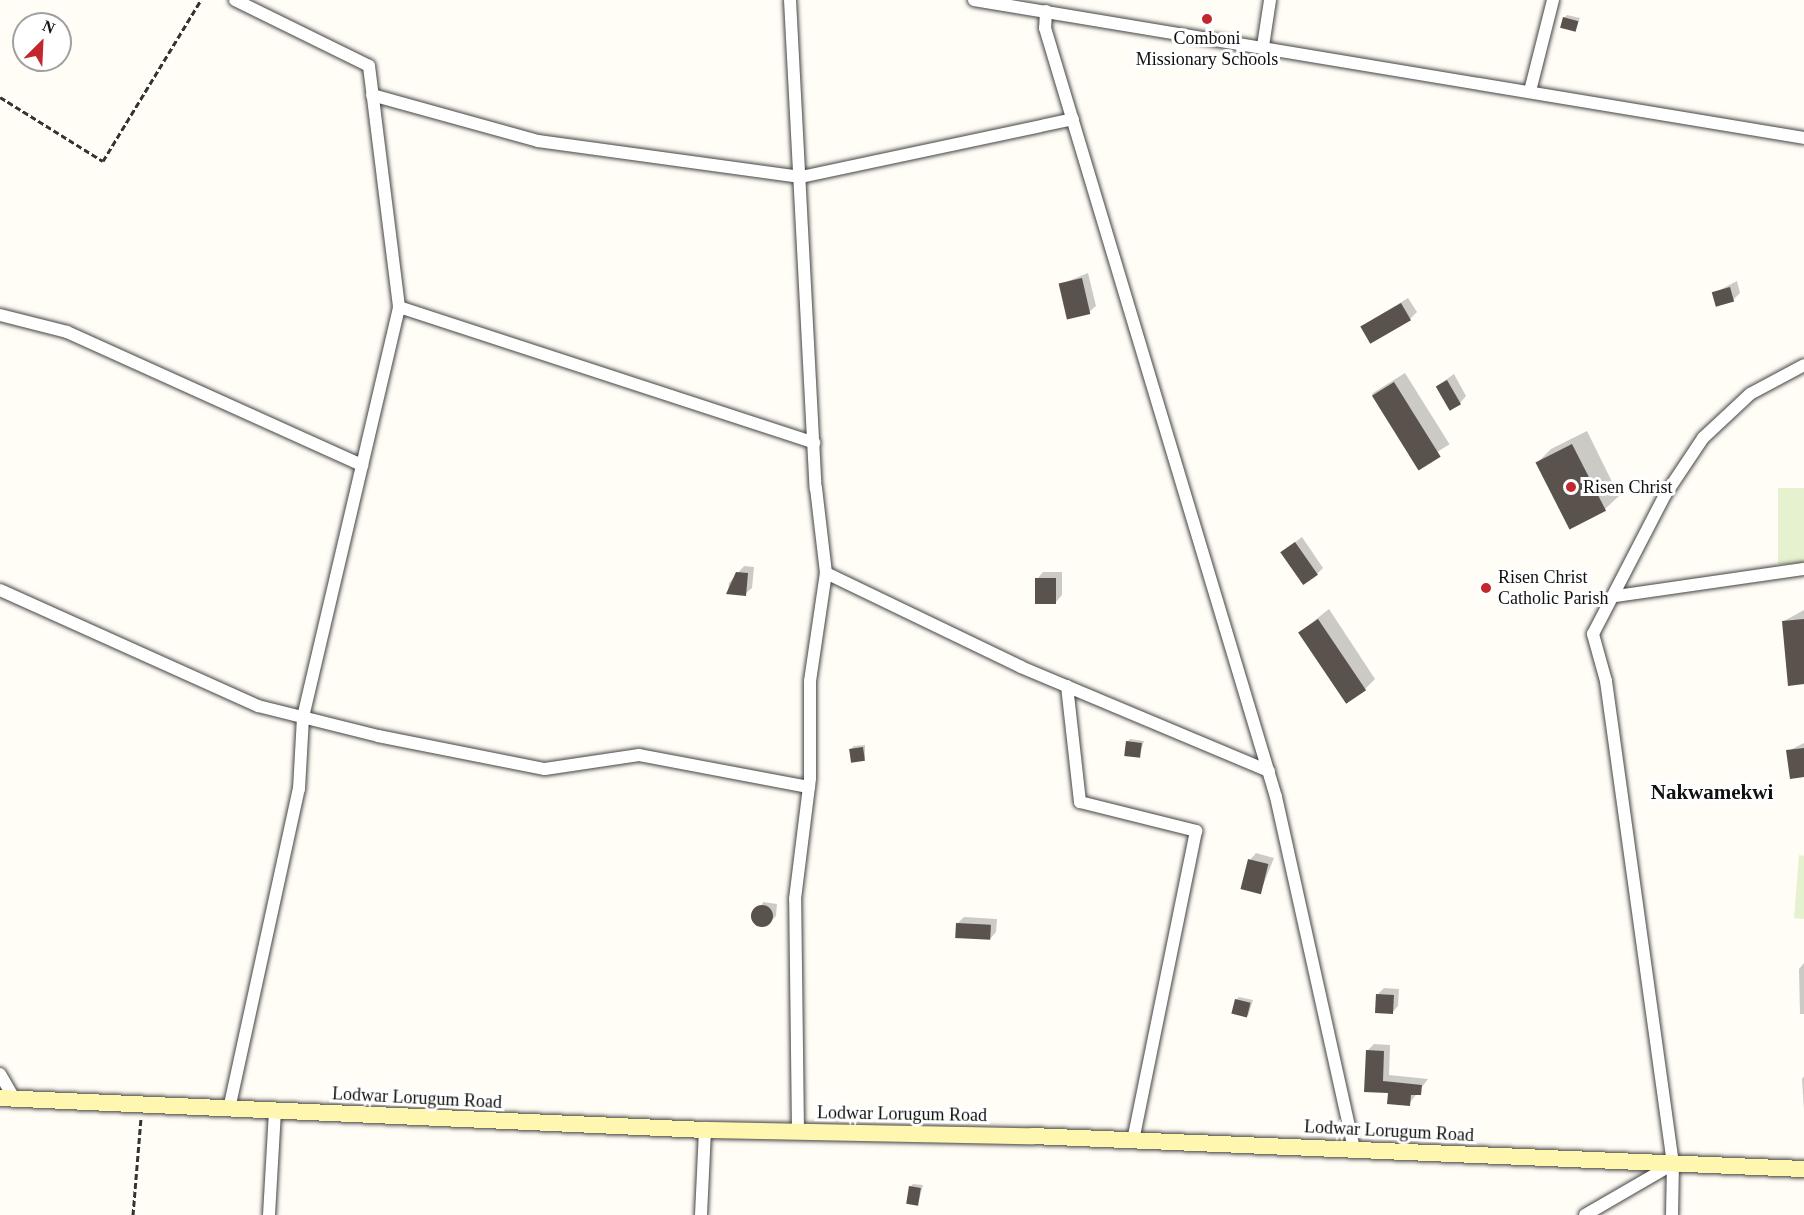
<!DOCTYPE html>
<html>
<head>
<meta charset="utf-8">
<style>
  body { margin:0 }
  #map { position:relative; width:1804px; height:1215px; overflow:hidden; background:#fffdf5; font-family:"Times New Roman",serif }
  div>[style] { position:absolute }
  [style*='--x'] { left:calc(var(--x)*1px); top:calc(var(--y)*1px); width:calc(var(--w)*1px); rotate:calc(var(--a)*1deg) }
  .pitch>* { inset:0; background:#e6f2cf; transform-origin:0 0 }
  .shadow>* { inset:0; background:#0003; transform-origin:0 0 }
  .building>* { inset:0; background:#5a524d; transform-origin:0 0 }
  .round { border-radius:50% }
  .path>* { height:3px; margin-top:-1.5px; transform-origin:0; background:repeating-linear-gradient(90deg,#333 0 6px,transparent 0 9px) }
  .roads { filter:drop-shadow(0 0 2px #444) drop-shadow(0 0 2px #444) }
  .minor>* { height:12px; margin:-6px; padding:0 6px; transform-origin:6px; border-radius:6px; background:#fff }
  .secondary>* { height:16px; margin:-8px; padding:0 8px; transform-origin:8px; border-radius:8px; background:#fff6b0 }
  .dots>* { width:16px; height:16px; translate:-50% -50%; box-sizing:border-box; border:3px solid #fff; border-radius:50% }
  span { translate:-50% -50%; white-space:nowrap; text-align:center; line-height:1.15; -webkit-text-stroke:6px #fff; paint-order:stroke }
  .poi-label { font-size:18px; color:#111 }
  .left { translate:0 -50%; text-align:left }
  .street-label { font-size:18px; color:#111 }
  .quarter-label { font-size:21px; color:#111; font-weight:700 }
  .north { position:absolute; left:12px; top:12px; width:60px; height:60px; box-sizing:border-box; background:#fff; border:2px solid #a0a0a0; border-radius:50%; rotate:24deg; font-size:16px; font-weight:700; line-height:24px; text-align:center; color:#111 }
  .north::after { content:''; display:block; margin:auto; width:21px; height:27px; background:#c4262e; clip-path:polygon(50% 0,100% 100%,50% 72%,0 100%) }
</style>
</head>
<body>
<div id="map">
  <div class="pitch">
    <div style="left:1804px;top:488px;width:76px;height:26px;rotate:90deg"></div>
    <div style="clip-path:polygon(1799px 855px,1804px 856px,1804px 919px,1794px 918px)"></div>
  </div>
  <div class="shadow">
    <div style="clip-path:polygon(1567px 15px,1580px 18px,1575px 30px,1564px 18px)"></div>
    <div style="clip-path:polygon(1088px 273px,1096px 306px,1089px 312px,1061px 284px)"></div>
    <div style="clip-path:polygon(1737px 281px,1740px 293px,1733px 300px,1714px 293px)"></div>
    <div style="clip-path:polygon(1408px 298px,1417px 312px,1410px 319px,1362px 326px)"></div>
    <div style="left:1405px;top:373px;width:84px;height:39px;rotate:58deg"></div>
    <div style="clip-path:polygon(1454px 374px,1466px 396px,1460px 403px,1437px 386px)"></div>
    <div style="clip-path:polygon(1587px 431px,1619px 496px,1605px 509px,1570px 527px,1537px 463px,1551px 449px)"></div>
    <div style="clip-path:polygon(1302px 537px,1323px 568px,1317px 574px,1282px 552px)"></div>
    <div style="clip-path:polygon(744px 566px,754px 567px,752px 588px,745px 594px,728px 592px,729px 583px)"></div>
    <div style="clip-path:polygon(1043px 572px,1062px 572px,1062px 595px,1056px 602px,1037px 579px)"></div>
    <div style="clip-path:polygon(1329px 609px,1375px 679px,1365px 689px,1300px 632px)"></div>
    <div style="clip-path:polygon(1804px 610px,1804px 683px,1784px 621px)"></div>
    <div style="clip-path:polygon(1130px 739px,1144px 741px,1139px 757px,1127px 742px)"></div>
    <div style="clip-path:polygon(1804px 743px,1804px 776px,1788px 751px)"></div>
    <div style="clip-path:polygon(865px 745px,865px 759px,851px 749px,854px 746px)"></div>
    <div style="clip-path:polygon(1256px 853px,1274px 858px,1260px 893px,1250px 860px)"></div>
    <div style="clip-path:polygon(763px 902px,777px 904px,776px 916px,769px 923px,755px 923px)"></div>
    <div style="clip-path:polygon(964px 917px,997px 919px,996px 932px,990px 939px,957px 924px)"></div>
    <div style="clip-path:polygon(1804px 963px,1804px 1014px,1800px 1014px,1799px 969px)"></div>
    <div style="clip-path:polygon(1384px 988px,1399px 989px,1398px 1006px,1392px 1013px,1378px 994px)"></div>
    <div style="clip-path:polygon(1239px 997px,1253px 1000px,1248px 1016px,1236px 1000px)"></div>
    <div style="clip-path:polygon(1374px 1044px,1390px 1045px,1389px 1075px,1428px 1079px,1409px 1104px,1389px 1092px,1365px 1091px,1367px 1051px)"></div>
    <div style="clip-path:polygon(1804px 1076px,1804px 1110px,1802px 1079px)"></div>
    <div style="clip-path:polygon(913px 1184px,923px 1185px,918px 1204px,910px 1187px)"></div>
  </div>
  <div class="building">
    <div style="left:1563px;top:17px;width:16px;height:11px;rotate:15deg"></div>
    <div style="left:1082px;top:278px;width:37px;height:24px;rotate:77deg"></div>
    <div style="left:1730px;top:287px;width:15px;height:19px;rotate:74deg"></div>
    <div style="left:1401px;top:303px;width:20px;height:47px;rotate:60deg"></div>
    <div style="left:1447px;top:380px;width:28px;height:13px;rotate:60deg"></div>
    <div style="left:1394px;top:382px;width:88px;height:26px;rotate:58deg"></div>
    <div style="left:1572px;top:444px;width:75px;height:41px;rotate:63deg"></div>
    <div style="left:1295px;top:542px;width:40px;height:18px;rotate:55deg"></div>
    <div style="clip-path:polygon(736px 572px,748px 573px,746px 596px,726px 594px)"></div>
    <div style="left:1035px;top:578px;width:21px;height:26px"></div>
    <div style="left:1318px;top:619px;width:86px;height:24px;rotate:56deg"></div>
    <div style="clip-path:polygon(1804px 619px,1804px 684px,1788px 686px,1782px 621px)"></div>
    <div style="left:1126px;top:741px;width:16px;height:15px;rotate:7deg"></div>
    <div style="left:863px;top:747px;width:14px;height:14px;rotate:82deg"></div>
    <div style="clip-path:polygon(1804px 748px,1804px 777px,1790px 779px,1786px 750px)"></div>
    <div style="left:1248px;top:859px;width:21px;height:31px;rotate:14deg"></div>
    <div class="round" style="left:751px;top:905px;width:22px;height:22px"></div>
    <div style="left:956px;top:923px;width:35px;height:15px;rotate:3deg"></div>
    <div style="left:1376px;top:994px;width:18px;height:19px;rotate:3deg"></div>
    <div style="left:1235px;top:999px;width:16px;height:15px;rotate:14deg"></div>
    <div style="clip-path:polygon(1366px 1050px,1384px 1051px,1383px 1081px,1422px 1085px,1421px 1095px,1411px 1095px,1410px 1106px,1387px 1104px,1388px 1093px,1364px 1092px)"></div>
    <div style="left:909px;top:1186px;width:12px;height:18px;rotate:9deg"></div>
  </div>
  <div class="path">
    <div style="--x:0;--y:97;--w:121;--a:31.9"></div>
    <div style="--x:103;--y:161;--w:188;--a:-58.7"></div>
    <div style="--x:133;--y:1215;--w:97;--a:-85.3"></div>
  </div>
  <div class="roads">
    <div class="minor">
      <div style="--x:235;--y:0;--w:149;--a:26.2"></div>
      <div style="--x:369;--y:66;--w:243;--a:82.9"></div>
      <div style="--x:790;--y:0;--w:489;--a:87"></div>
      <div style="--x:816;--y:488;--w:86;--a:83.3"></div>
      <div style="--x:826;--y:573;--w:216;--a:25.7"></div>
      <div style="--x:1021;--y:667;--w:269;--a:22.8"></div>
      <div style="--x:974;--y:0;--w:841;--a:9.44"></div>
      <div style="--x:1046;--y:11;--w:17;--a:93"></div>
      <div style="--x:1045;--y:28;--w:803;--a:73.28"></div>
      <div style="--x:1276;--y:797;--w:361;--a:77.5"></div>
      <div style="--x:1263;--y:46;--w:47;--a:-81.3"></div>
      <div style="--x:1530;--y:91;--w:94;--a:-75.8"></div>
      <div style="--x:372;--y:95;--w:172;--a:15.5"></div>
      <div style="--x:538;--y:141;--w:265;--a:7.8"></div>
      <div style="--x:801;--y:177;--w:278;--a:-12"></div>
      <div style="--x:0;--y:315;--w:69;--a:14.2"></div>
      <div style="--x:67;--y:332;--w:324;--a:24.3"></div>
      <div style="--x:0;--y:590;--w:283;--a:24.2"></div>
      <div style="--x:258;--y:706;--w:124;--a:14"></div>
      <div style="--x:378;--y:736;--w:170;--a:11.2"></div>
      <div style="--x:545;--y:769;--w:95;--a:-8.5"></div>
      <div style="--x:639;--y:755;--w:173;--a:10.7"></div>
      <div style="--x:1616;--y:596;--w:190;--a:-8.2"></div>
      <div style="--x:1067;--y:686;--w:117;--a:83.6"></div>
      <div style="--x:1080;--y:802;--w:120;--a:14"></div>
      <div style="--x:1196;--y:831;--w:315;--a:101.5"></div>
      <div style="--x:0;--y:1074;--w:28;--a:60"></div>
      <div style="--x:229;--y:1109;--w:328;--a:-77.7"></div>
      <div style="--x:299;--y:789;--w:72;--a:-86.8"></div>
      <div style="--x:303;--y:717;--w:421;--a:-76.8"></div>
      <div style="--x:399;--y:307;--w:437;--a:18.1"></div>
      <div style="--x:798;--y:1132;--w:233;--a:-90.7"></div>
      <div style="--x:795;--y:899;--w:122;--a:-82.9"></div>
      <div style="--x:810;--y:778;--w:97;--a:-90"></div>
      <div style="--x:810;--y:681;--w:109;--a:-81.6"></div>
      <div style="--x:269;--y:1215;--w:104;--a:-86.7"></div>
      <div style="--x:701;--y:1215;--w:85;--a:-87.3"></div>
      <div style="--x:1585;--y:1215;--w:102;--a:-30.1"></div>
      <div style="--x:1672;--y:1215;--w:51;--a:-88.9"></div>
      <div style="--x:1673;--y:1164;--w:488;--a:-97.9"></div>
      <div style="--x:1606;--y:681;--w:49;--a:-105.5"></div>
      <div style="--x:1593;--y:634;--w:157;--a:-62.6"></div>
      <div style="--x:1665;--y:495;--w:69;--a:-56.3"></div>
      <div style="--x:1703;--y:438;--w:64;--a:-43.1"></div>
      <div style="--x:1750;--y:394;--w:61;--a:-28.2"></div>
    </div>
    <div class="secondary">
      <div style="--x:0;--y:1098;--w:706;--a:2.6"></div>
      <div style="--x:705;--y:1130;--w:327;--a:1.1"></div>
      <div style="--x:1032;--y:1136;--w:773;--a:2.45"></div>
    </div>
  </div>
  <div class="dots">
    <div style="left:1207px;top:19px;background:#c4262e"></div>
    <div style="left:1571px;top:487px;background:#c4262e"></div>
    <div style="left:1486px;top:588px;background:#c4262e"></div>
  </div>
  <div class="poi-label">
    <span style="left:1207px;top:49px">Comboni<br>Missionary Schools</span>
    <span class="left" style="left:1583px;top:487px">Risen Christ</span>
    <span class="left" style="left:1498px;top:588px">Risen Christ<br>Catholic Parish</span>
  </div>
  <div class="street-label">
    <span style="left:417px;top:1098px;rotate:3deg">Lodwar Lorugum Road</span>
    <span style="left:902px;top:1114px;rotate:1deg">Lodwar Lorugum Road</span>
    <span style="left:1389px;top:1131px;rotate:3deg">Lodwar Lorugum Road</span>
  </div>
  <div class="quarter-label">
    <span style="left:1712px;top:792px">Nakwamekwi</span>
  </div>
  <div class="north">N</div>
</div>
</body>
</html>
